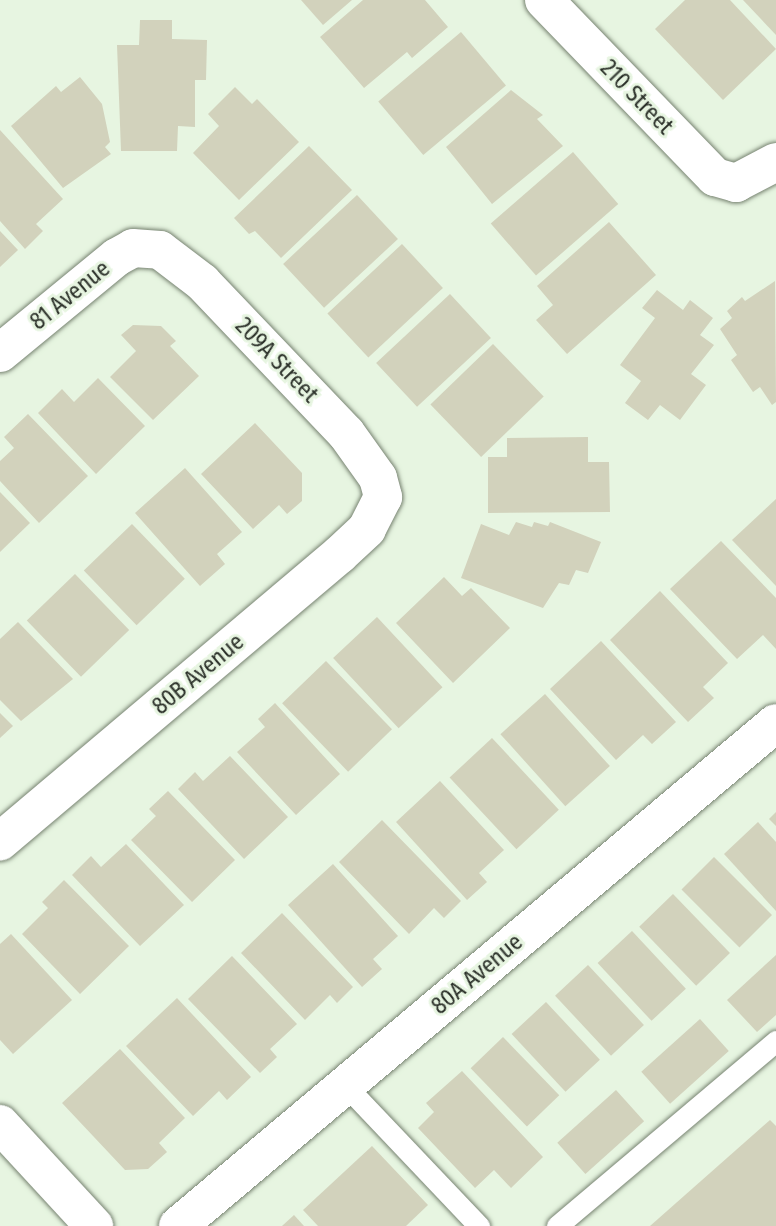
<!DOCTYPE html>
<html>
<head>
<meta charset="utf-8">
<style>
  body { margin:0 }
  #map { position:relative; width:776px; height:1226px; overflow:hidden; background:#e7f5e1; font-family:"Fira Sans Condensed",sans-serif }
  div>[style] { position:absolute }
  [style*='--x'] { left:calc(var(--x)*1px); top:calc(var(--y)*1px); width:calc(var(--w)*1px); rotate:calc(var(--a)*1deg) }
  .building>* { inset:0; background:#d2d2bc; transform-origin:0 0 }
  .roads { filter:drop-shadow(0 0 2px #778371) drop-shadow(0 0 2px #778371) }
  .service>* { height:21px; margin:-10.5px; padding:0 10.5px; transform-origin:10.5px; border-radius:10.5px; background:#fff }
  .minor>* { height:38px; margin:-19px; padding:0 19px; transform-origin:19px; border-radius:19px; background:#fff }
  span { translate:-50% -50%; white-space:nowrap; text-align:center; line-height:1.15; -webkit-text-stroke:6px #e7f5e1; paint-order:stroke }
  .street-label { font-size:23px; color:#2b3029 }
</style>
</head>
<body>
<div id="map">
  <div class="building">
    <div style="clip-path:polygon(301px 0,352px 0,323px 25px)"></div>
    <div style="clip-path:polygon(363px 0,425px 0,448px 27px,412px 58px,407px 52px,364px 88px,320px 37px)"></div>
    <div style="clip-path:polygon(685px 0,730px 0,776px 49px,723px 100px,655px 29px)"></div>
    <div style="clip-path:polygon(743px 0,776px 0,776px 35px)"></div>
    <div style="clip-path:polygon(140px 20px,172px 20px,172px 39px,207px 40px,206px 80px,195px 80px,195px 127px,178px 126px,177px 151px,121px 151px,117px 45px,139px 45px)"></div>
    <div style="left:461px;top:32px;width:70px;height:108px;rotate:50deg"></div>
    <div style="clip-path:polygon(80px 77px,102px 104px,110px 142px,105px 147px,111px 154px,63px 188px,11px 126px,56px 86px,61px 92px)"></div>
    <div style="clip-path:polygon(235px 87px,252px 104px,257px 99px,299px 142px,239px 200px,193px 153px,219px 126px,208px 114px)"></div>
    <div style="clip-path:polygon(511px 90px,543px 115px,537px 119px,563px 146px,492px 204px,446px 147px)"></div>
    <div style="clip-path:polygon(0 130px,63px 199px,36px 224px,43px 231px,25px 249px,0 221px)"></div>
    <div style="clip-path:polygon(309px 146px,352px 190px,281px 258px,255px 231px,249px 234px,234px 218px)"></div>
    <div style="left:573px;top:152px;width:69px;height:109px;rotate:49deg"></div>
    <div style="left:357px;top:195px;width:60px;height:101px;rotate:47deg"></div>
    <div style="clip-path:polygon(609px 222px,656px 275px,567px 354px,536px 320px,553px 305px,537px 286px)"></div>
    <div style="clip-path:polygon(0 231px,18px 250px,0 267px)"></div>
    <div style="left:402px;top:244px;width:60px;height:102px;rotate:47deg"></div>
    <div style="clip-path:polygon(775px 281px,776px 402px,772px 405px,760px 387px,753px 392px,731px 360px,737px 355px,720px 329px,732px 318px,727px 311px,742px 297px,745px 301px)"></div>
    <div style="clip-path:polygon(657px 290px,683px 310px,690px 300px,713px 318px,700px 335px,714px 345px,691px 374px,706px 385px,680px 420px,660px 405px,648px 420px,625px 403px,641px 381px,620px 365px,655px 318px,642px 308px)"></div>
    <div style="left:450px;top:294px;width:60px;height:101px;rotate:47deg"></div>
    <div style="clip-path:polygon(133px 325px,161px 326px,176px 341px,170px 346px,199px 376px,153px 420px,110px 377px,136px 351px,121px 335px)"></div>
    <div style="left:493px;top:344px;width:73px;height:87px;rotate:46deg"></div>
    <div style="clip-path:polygon(98px 378px,145px 426px,96px 474px,38px 413px,62px 389px,74px 402px)"></div>
    <div style="clip-path:polygon(28px 414px,88px 476px,39px 523px,0 481px,0 461px,14px 448px,4px 437px)"></div>
    <div style="clip-path:polygon(255px 423px,302px 473px,302px 501px,287px 514px,279px 505px,253px 529px,201px 474px)"></div>
    <div style="clip-path:polygon(588px 437px,588px 462px,609px 462px,610px 512px,488px 513px,488px 457px,507px 457px,507px 438px)"></div>
    <div style="clip-path:polygon(185px 468px,242px 532px,217px 554px,225px 564px,200px 586px,135px 513px)"></div>
    <div style="clip-path:polygon(0 492px,30px 523px,0 552px)"></div>
    <div style="clip-path:polygon(776px 499px,776px 586px,732px 540px)"></div>
    <div style="clip-path:polygon(516px 522px,532px 527px,534px 522px,548px 526px,550px 522px,601px 542px,588px 573px,576px 570px,569px 585px,559px 583px,543px 608px,461px 578px,481px 524px,509px 535px)"></div>
    <div style="left:132px;top:524px;width:76px;height:67px;rotate:46deg"></div>
    <div style="clip-path:polygon(721px 541px,776px 598px,776px 649px,763px 635px,737px 659px,670px 589px)"></div>
    <div style="left:75px;top:574px;width:78px;height:67px;rotate:46deg"></div>
    <div style="clip-path:polygon(444px 577px,462px 596px,471px 588px,510px 628px,453px 683px,396px 623px)"></div>
    <div style="clip-path:polygon(660px 591px,728px 663px,703px 687px,714px 698px,688px 722px,610px 640px)"></div>
    <div style="left:377px;top:617px;width:96px;height:60px;rotate:47deg"></div>
    <div style="clip-path:polygon(18px 622px,73px 679px,21px 721px,0 700px,0 639px)"></div>
    <div style="clip-path:polygon(601px 641px,676px 722px,652px 744px,643px 735px,616px 760px,550px 689px)"></div>
    <div style="left:326px;top:661px;width:95px;height:61px;rotate:46deg"></div>
    <div style="left:545px;top:694px;width:97px;height:60px;rotate:48deg"></div>
    <div style="clip-path:polygon(275px 703px,340px 774px,296px 815px,237px 752px,265px 727px,258px 719px)"></div>
    <div style="clip-path:polygon(0 713px,13px 726px,0 738px)"></div>
    <div style="left:492px;top:738px;width:98px;height:58px;rotate:47deg"></div>
    <div style="clip-path:polygon(230px 756px,288px 817px,244px 859px,178px 789px,195px 772px,203px 781px)"></div>
    <div style="clip-path:polygon(440px 781px,504px 850px,479px 873px,487px 882px,467px 900px,396px 822px)"></div>
    <div style="clip-path:polygon(168px 791px,235px 860px,192px 902px,131px 840px,156px 816px,149px 809px)"></div>
    <div style="clip-path:polygon(776px 812px,776px 826px,769px 819px)"></div>
    <div style="clip-path:polygon(382px 820px,461px 901px,444px 918px,434px 908px,409px 934px,339px 862px)"></div>
    <div style="clip-path:polygon(758px 822px,776px 842px,776px 911px,724px 854px)"></div>
    <div style="clip-path:polygon(126px 844px,184px 905px,140px 946px,72px 875px,91px 856px,101px 867px)"></div>
    <div style="left:714px;top:857px;width:82px;height:46px;rotate:45deg"></div>
    <div style="clip-path:polygon(333px 864px,398px 936px,373px 959px,382px 969px,362px 987px,288px 905px)"></div>
    <div style="clip-path:polygon(64px 880px,129px 946px,80px 994px,22px 934px,48px 908px,42px 902px)"></div>
    <div style="left:673px;top:894px;width:82px;height:47px;rotate:46deg"></div>
    <div style="clip-path:polygon(282px 913px,353px 987px,337px 1003px,330px 995px,305px 1020px,241px 953px)"></div>
    <div style="left:632px;top:931px;width:79px;height:47px;rotate:47deg"></div>
    <div style="clip-path:polygon(11px 934px,72px 1000px,13px 1054px,0 1040px,0 944px)"></div>
    <div style="clip-path:polygon(776px 955px,776px 1015px,757px 1032px,727px 1000px)"></div>
    <div style="clip-path:polygon(232px 956px,297px 1024px,270px 1049px,277px 1057px,260px 1073px,188px 999px)"></div>
    <div style="left:588px;top:965px;width:82px;height:45px;rotate:47deg"></div>
    <div style="clip-path:polygon(177px 998px,251px 1077px,227px 1100px,219px 1091px,193px 1116px,126px 1046px)"></div>
    <div style="left:546px;top:1002px;width:79px;height:47px;rotate:47deg"></div>
    <div style="left:700px;top:1019px;width:43px;height:79px;rotate:48deg"></div>
    <div style="left:503px;top:1037px;width:81px;height:45px;rotate:46deg"></div>
    <div style="clip-path:polygon(120px 1049px,185px 1118px,159px 1143px,167px 1152px,148px 1169px,125px 1170px,62px 1103px)"></div>
    <div style="clip-path:polygon(462px 1071px,543px 1157px,511px 1188px,494px 1170px,475px 1188px,418px 1128px,434px 1112px,426px 1103px)"></div>
    <div style="left:616px;top:1090px;width:42px;height:79px;rotate:48deg"></div>
    <div style="clip-path:polygon(770px 1120px,776px 1126px,776px 1226px,650px 1226px)"></div>
    <div style="clip-path:polygon(372px 1146px,428px 1205px,406px 1226px,318px 1226px,303px 1210px)"></div>
    <div style="clip-path:polygon(294px 1215px,304px 1226px,282px 1226px)"></div>
  </div>
  <div class="roads">
    <div class="service">
      <div style="--x:345;--y:1085;--w:195;--a:46.5"></div>
      <div style="--x:557;--y:1226;--w:287;--a:-40.2"></div>
    </div>
    <div class="minor">
      <div style="--x:544;--y:0;--w:246;--a:46"></div>
      <div style="--x:715;--y:177;--w:22;--a:16"></div>
      <div style="--x:736;--y:183;--w:45;--a:-27.7"></div>
      <div style="--x:0;--y:353;--w:151;--a:-39.4"></div>
      <div style="--x:117;--y:257;--w:18;--a:-29"></div>
      <div style="--x:133;--y:248;--w:27;--a:4"></div>
      <div style="--x:160;--y:250;--w:53;--a:37.3"></div>
      <div style="--x:202;--y:282;--w:209;--a:46.4"></div>
      <div style="--x:346;--y:433;--w:55;--a:54.6"></div>
      <div style="--x:378;--y:478;--w:20;--a:75"></div>
      <div style="--x:383;--y:497;--w:36;--a:117"></div>
      <div style="--x:367;--y:529;--w:38;--a:137"></div>
      <div style="--x:339;--y:555;--w:444;--a:139.8"></div>
      <div style="--x:0;--y:1124;--w:139;--a:47.3"></div>
      <div style="--x:178;--y:1226;--w:781;--a:-40.07"></div>
    </div>
  </div>
  <div class="street-label">
    <span style="left:637px;top:97px;rotate:46deg">210 Street</span>
    <span style="left:70px;top:295px;rotate:-39deg">81 Avenue</span>
    <span style="left:277px;top:360px;rotate:46deg">209A Street</span>
    <span style="left:198px;top:674px;rotate:-40deg">80B Avenue</span>
    <span style="left:477px;top:974px;rotate:-40deg">80A Avenue</span>
  </div>
</div>
</body>
</html>
